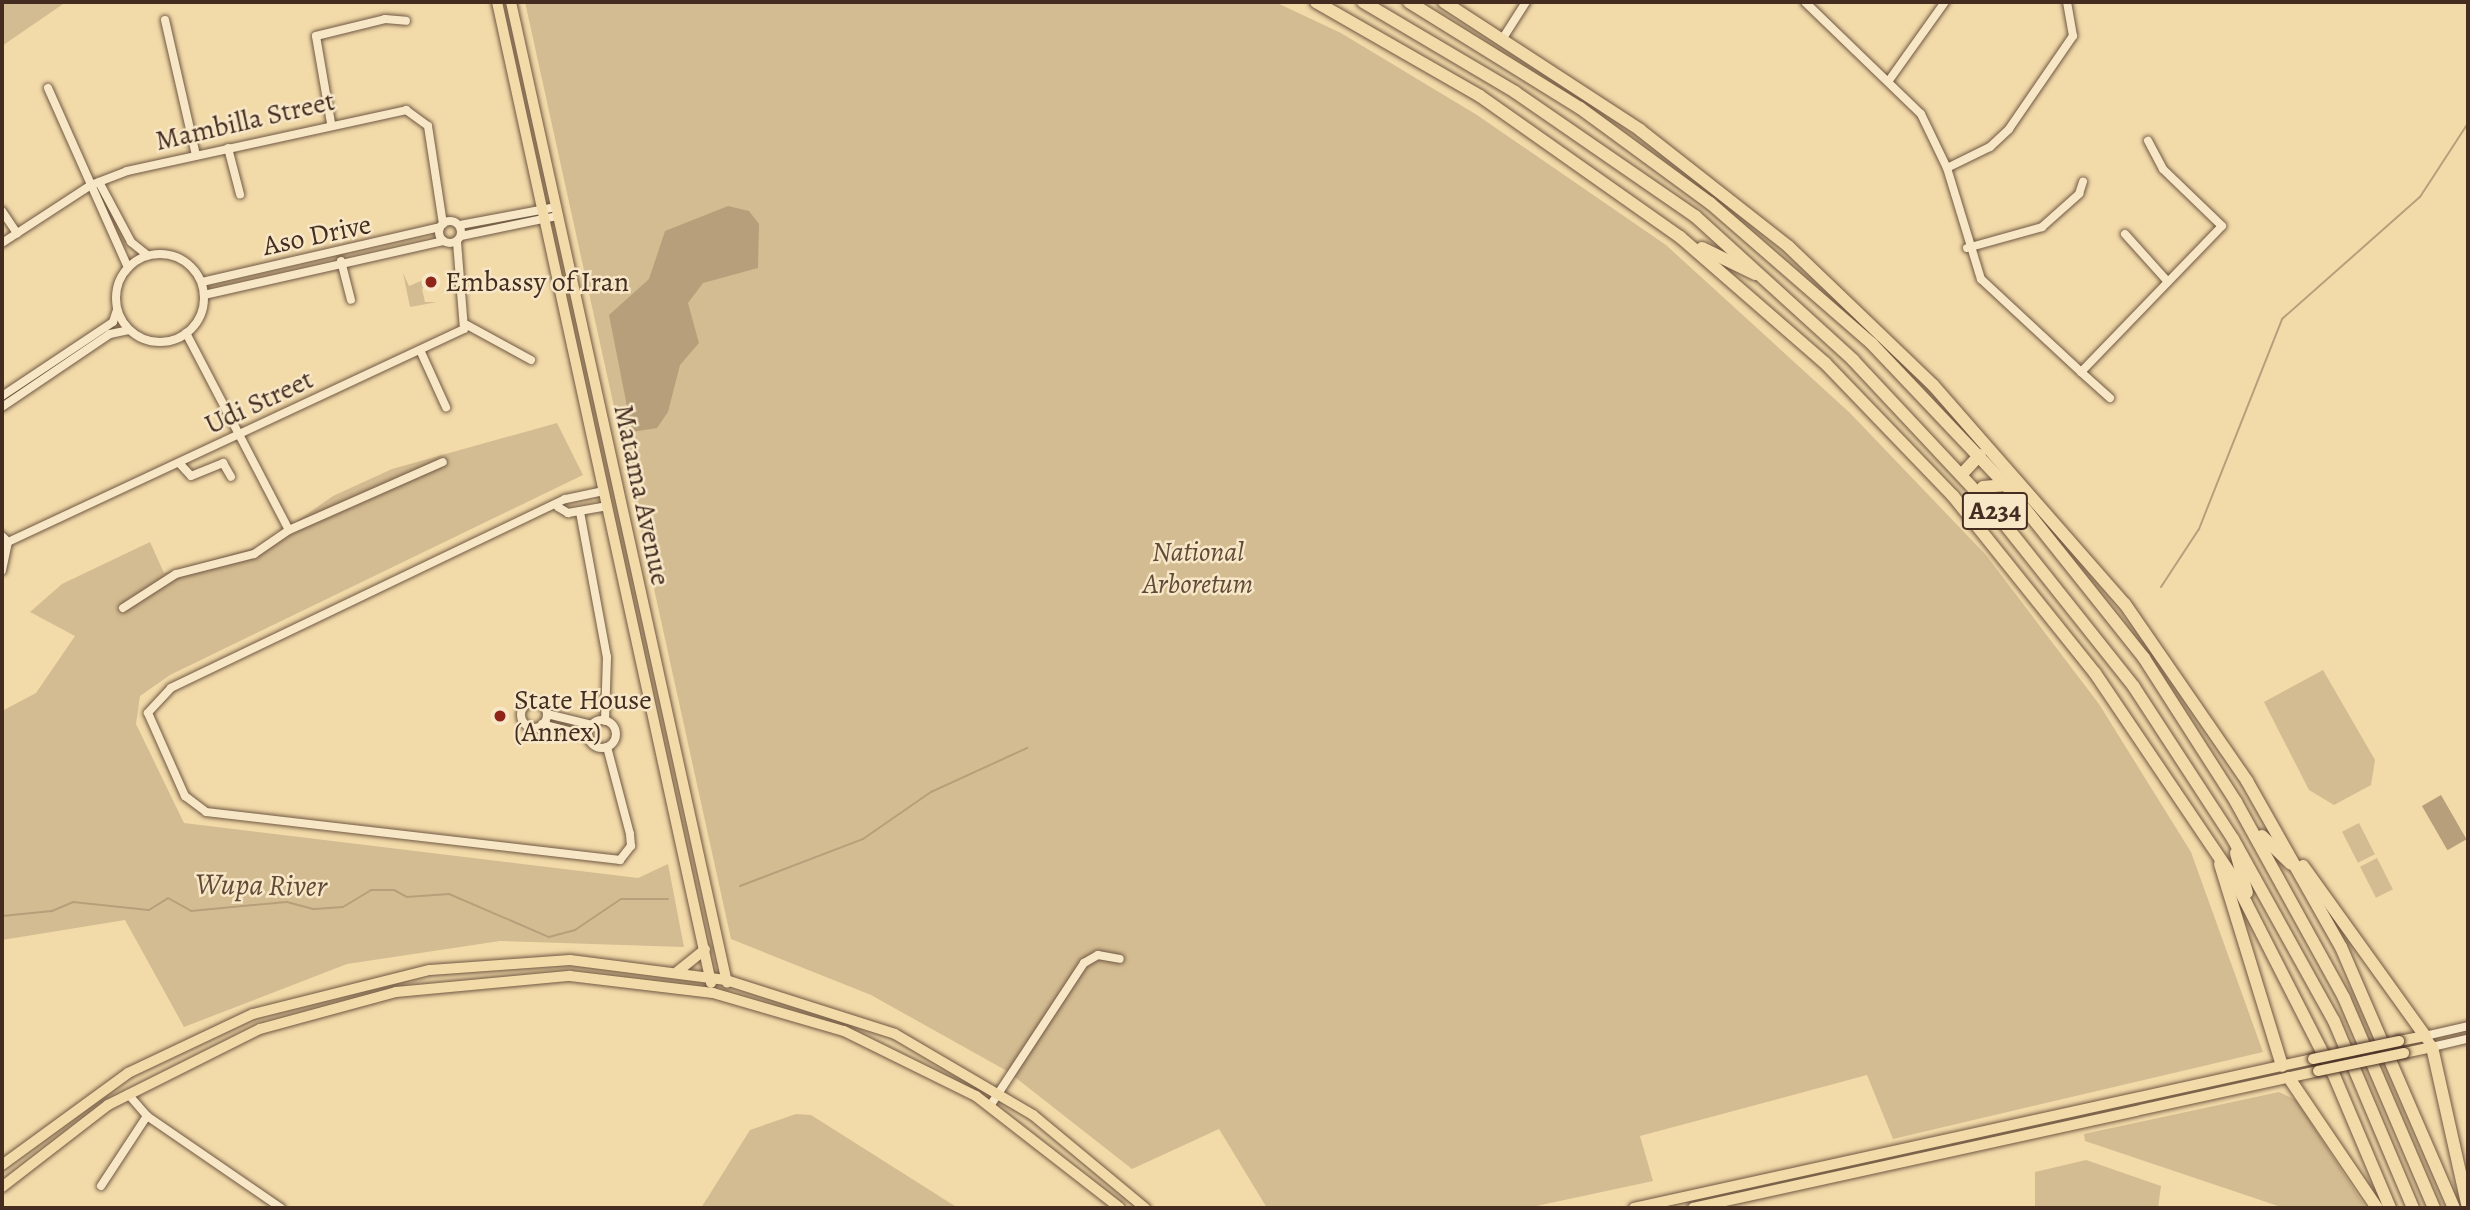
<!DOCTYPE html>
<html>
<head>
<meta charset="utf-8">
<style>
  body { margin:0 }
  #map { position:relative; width:2470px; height:1210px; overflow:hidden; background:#f2daa9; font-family:Alegreya,serif }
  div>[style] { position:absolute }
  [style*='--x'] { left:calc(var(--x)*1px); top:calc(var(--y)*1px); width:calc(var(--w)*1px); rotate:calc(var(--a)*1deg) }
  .green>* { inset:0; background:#d4bc92; transform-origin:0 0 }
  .water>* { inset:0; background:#b79f7b; transform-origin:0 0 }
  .stream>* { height:2px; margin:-1px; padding:0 1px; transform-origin:1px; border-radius:1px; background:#b79f7b }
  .roads { filter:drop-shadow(0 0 2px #705843) drop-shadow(0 0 2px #705843) }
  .minor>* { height:8px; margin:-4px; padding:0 4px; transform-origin:4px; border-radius:4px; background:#f7e7c7 }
  .minor>.ring { margin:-4px; padding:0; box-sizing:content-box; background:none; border:8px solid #f7e7c7; border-radius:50% }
  .major>* { height:10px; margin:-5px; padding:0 5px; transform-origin:5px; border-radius:5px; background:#f2daa9 }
  .highway>* { height:12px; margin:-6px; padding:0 6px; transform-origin:6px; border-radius:6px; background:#f2daa9 }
  .bridges { filter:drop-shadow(0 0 2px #442c21) drop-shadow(0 0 2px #442c21) }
  .major-bridge>* { height:10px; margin:-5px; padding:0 5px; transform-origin:5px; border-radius:5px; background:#f2daa9 }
  .dots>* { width:19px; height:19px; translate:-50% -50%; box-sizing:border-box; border:4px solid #f7e7c7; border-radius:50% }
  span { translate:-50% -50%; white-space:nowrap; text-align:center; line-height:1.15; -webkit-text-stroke:5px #f7e7c7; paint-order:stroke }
  .shield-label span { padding:2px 5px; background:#f7e7c7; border:2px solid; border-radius:5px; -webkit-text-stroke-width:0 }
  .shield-label { font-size:26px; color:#442c21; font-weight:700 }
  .street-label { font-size:28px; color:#442c21 }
  .poi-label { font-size:28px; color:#442c21 }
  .left { translate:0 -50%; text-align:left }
  .park-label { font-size:28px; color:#614938; font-style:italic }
  .water-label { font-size:30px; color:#614938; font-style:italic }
  .frame { position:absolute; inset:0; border:4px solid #442c21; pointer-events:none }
</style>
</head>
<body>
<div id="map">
  <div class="green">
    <div style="clip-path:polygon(2px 2px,66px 2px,2px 46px)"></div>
    <div style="clip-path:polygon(525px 2px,1275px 2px,1341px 33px,1477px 115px,1666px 245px,1850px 413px,1986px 555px,2099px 704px,2191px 852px,2263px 1052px,1893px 1139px,1867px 1075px,1640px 1136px,1653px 1181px,1527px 1208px,1267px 1208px,1219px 1129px,1132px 1169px,1007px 1071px,871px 995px,731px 939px)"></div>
    <div style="clip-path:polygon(403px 273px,409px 286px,437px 274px,422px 289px,425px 302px,437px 302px,410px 307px)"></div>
    <div style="clip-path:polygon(557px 423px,583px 475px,170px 675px,140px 696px,136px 724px,184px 823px,638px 878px,668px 864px,684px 947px,500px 941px,347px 964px,184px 1027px,125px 920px,2px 940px,2px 711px,36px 693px,75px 636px,30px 612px,62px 584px,150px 542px,164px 573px,261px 546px,333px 496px,392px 469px)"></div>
    <div style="clip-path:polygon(2323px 670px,2375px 760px,2371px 785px,2334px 805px,2309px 790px,2264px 702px)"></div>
    <div style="left:2359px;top:823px;width:35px;height:19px;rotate:63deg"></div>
    <div style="left:2377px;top:858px;width:35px;height:19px;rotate:63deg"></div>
    <div style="clip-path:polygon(2279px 1092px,2296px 1100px,2366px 1208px,2284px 1208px,2085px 1141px,2084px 1134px)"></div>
    <div style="clip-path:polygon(796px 1114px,811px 1115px,958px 1208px,701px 1208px,750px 1130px)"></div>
    <div style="clip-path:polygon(2086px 1160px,2161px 1186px,2158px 1208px,2035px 1208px,2035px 1172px)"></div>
  </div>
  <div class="water">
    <div style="clip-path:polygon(728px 206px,749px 211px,759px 224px,758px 268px,703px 283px,688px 303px,699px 343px,680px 365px,668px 412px,657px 428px,632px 432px,609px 315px,649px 279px,665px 231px)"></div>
    <div style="left:2441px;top:795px;width:51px;height:22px;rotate:60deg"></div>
  </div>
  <div class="stream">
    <div style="--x:2161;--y:587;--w:69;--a:-56.8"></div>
    <div style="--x:2199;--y:529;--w:226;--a:-68.4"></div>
    <div style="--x:2282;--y:319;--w:184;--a:-41.5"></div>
    <div style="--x:2420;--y:197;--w:88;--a:-57"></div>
    <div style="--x:740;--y:886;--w:132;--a:-20.9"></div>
    <div style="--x:863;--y:839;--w:83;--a:-34.7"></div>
    <div style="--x:931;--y:792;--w:106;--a:-24.6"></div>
    <div style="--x:2;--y:916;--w:50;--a:-5.7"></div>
    <div style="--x:52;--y:911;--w:23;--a:-23"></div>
    <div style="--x:73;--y:902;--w:76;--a:6"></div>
    <div style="--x:149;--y:910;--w:22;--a:-32"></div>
    <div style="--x:168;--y:898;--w:26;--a:29"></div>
    <div style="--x:191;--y:911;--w:96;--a:-5.4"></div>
    <div style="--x:287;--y:902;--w:28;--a:15"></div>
    <div style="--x:314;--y:909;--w:29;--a:-4"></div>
    <div style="--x:343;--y:907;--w:33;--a:-31"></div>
    <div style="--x:371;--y:890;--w:23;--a:0"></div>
    <div style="--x:394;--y:890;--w:15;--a:28"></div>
    <div style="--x:407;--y:897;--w:42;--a:-4.1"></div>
    <div style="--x:449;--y:894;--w:109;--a:23.3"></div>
    <div style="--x:549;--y:937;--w:27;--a:-15"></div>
    <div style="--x:575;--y:930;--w:55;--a:-34"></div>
    <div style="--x:621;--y:899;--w:47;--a:0"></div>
  </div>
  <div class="roads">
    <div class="minor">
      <div style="--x:1805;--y:2;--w:161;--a:44"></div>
      <div style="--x:1921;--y:114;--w:60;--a:64.3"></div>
      <div style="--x:1947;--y:168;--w:116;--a:73"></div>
      <div style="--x:1981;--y:279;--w:137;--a:42.9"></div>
      <div style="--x:2081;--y:372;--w:203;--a:-46"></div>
      <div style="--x:2222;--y:226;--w:82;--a:-136"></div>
      <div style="--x:2163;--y:169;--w:32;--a:-118"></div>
      <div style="--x:165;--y:20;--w:139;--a:77.1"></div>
      <div style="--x:1503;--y:38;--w:43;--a:-57.4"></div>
      <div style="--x:1890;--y:79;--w:95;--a:-54.5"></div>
      <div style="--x:48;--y:88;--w:197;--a:66"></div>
      <div style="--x:331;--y:123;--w:88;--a:-99.8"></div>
      <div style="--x:316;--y:36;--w:71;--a:-13.8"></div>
      <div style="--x:385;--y:19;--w:21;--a:5"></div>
      <div style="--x:228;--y:148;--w:48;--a:75.4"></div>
      <div style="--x:1947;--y:168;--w:48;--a:-26"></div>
      <div style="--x:1990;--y:147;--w:26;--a:-43"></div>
      <div style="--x:2009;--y:129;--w:113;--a:-55.5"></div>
      <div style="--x:2073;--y:36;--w:35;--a:-100"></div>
      <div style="--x:99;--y:182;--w:68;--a:61.9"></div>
      <div style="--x:131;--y:242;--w:21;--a:39"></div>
      <div style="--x:2;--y:211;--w:27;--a:56"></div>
      <div class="ring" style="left:439px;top:221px;width:14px;height:14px"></div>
      <div style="--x:460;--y:225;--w:98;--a:-10.6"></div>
      <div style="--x:2125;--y:234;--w:64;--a:48.1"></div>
      <div style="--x:461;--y:236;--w:99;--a:-11.7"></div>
      <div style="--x:2;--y:243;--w:106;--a:-33.1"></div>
      <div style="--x:91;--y:185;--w:39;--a:-21"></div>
      <div style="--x:127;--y:171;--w:286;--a:-12.3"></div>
      <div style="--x:406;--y:110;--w:27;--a:36"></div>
      <div style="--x:428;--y:126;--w:99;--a:81.3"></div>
      <div style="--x:1967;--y:248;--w:78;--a:-15.6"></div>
      <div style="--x:2042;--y:227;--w:50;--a:-41.7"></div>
      <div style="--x:2079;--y:194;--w:13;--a:-72"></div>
      <div class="ring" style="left:116px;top:254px;width:80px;height:80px"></div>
      <div style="--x:341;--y:261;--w:40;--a:75.6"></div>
      <div style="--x:202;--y:282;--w:244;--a:-13"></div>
      <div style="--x:204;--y:295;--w:245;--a:-12.7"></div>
      <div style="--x:467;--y:325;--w:73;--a:28.7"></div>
      <div style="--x:186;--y:333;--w:222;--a:62.4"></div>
      <div style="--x:289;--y:530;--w:168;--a:-23.8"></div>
      <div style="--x:420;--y:350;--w:63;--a:65.5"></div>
      <div style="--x:2081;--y:372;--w:39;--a:42"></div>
      <div style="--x:2;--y:396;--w:133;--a:-33.7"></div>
      <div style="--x:113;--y:322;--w:13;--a:-72"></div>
      <div style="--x:2;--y:407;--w:130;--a:-34.1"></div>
      <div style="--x:110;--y:334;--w:19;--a:-12"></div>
      <div style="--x:180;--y:464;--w:16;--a:47"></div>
      <div style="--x:191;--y:476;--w:35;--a:-22"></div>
      <div style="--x:223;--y:463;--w:16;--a:60"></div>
      <div style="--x:599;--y:492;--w:35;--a:168"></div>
      <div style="--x:565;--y:499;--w:437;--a:154.4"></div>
      <div style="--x:171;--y:688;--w:34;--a:133"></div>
      <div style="--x:148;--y:713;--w:91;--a:66"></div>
      <div style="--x:185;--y:796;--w:26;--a:37"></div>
      <div style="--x:206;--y:812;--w:417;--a:6.6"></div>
      <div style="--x:620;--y:860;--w:18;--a:-52"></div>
      <div style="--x:631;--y:846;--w:12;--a:-95"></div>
      <div style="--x:630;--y:834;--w:90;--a:-104.8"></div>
      <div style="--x:558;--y:507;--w:12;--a:31"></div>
      <div style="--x:568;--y:513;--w:36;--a:-10"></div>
      <div style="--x:580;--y:512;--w:147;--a:79.5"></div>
      <div style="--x:607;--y:657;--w:64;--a:91.8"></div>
      <div style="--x:2;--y:536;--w:8;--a:45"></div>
      <div style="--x:8;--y:542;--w:29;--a:102"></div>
      <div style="--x:8;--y:542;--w:503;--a:-25.04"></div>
      <div style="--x:464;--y:329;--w:87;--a:-94.6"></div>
      <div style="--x:123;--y:608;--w:63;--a:-32.7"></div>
      <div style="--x:176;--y:574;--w:81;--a:-14.4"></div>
      <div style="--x:254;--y:554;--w:42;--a:-34.4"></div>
      <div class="ring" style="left:521px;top:702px;width:18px;height:18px"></div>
      <div style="--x:547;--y:714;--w:46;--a:13.7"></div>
      <div class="ring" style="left:588px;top:720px;width:20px;height:20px"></div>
      <div style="--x:542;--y:724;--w:48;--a:14.6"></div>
      <div style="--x:2425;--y:1036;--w:44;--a:-13.1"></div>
      <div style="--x:2432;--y:1047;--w:37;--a:-13"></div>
      <div style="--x:128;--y:1094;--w:29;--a:49"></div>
      <div style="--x:147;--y:1116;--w:163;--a:34.5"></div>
      <div style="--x:990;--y:1106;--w:171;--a:-56.7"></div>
      <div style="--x:1084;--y:963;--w:16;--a:-30"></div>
      <div style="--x:1098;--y:955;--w:22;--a:10"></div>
      <div style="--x:101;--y:1186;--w:84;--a:-56.7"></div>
    </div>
    <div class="major">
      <div style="--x:497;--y:2;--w:1004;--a:77.69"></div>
      <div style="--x:511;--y:2;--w:1004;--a:77.58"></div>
      <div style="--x:677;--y:972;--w:36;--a:-39"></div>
      <div style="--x:2399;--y:1041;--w:26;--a:-11"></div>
      <div style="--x:2425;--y:1036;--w:13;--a:58"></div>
      <div style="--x:2432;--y:1047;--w:29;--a:168"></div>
      <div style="--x:2;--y:1165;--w:156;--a:-36.1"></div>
      <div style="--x:128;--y:1073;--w:138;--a:-25.3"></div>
      <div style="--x:253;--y:1014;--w:182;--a:-14"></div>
      <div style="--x:430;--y:970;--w:140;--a:-4.1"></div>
      <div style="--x:570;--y:960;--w:157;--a:7.3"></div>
      <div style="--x:726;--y:980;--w:177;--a:17.7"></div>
      <div style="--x:895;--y:1034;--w:160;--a:30.4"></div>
      <div style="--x:1033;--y:1115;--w:146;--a:39.7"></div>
      <div style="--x:2;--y:1187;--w:134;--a:-37.7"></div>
      <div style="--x:108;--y:1105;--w:170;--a:-26.6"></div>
      <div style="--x:260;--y:1029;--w:141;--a:-15.2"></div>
      <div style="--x:396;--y:992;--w:175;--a:-5.3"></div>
      <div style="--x:570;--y:976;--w:144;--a:6.8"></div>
      <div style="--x:713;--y:993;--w:136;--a:16.2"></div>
      <div style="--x:844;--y:1031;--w:147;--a:26.2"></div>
      <div style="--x:976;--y:1096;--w:182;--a:37.9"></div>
      <div style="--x:1634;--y:1208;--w:695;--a:-12.38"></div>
      <div style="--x:1693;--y:1208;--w:640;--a:-12.36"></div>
    </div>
    <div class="highway">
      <div style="--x:1316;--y:2;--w:189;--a:29.8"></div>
      <div style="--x:1480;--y:96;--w:245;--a:35.2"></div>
      <div style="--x:1680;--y:237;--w:192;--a:41"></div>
      <div style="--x:1825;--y:363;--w:185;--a:46.1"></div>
      <div style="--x:1953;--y:496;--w:227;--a:51.3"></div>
      <div style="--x:2095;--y:673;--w:249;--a:56"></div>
      <div style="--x:2234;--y:879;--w:218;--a:63"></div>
      <div style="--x:2333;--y:1073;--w:147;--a:67.1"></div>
      <div style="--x:1363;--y:2;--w:177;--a:30.6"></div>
      <div style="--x:1515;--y:92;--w:219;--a:34.6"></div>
      <div style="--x:1695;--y:216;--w:214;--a:42.3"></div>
      <div style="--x:1853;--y:360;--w:208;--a:46.9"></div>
      <div style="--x:1995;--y:512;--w:223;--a:51.5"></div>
      <div style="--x:2134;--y:687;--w:181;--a:56.9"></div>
      <div style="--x:2233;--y:839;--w:208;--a:61"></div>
      <div style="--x:2334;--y:1021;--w:203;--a:67.1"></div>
      <div style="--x:1409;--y:2;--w:201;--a:31.8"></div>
      <div style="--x:1580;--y:108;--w:161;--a:36.2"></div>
      <div style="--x:1710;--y:203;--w:215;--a:41"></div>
      <div style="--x:1872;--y:344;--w:195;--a:46.5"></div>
      <div style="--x:2006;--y:485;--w:221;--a:51.4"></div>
      <div style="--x:2144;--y:658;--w:171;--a:57.4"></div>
      <div style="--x:2236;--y:802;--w:224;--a:61.1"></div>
      <div style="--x:2344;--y:998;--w:228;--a:66.8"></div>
      <div style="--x:1444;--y:2;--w:234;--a:33.1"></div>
      <div style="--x:1640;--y:130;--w:189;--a:38.1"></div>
      <div style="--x:1789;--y:247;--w:199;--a:43.8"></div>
      <div style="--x:1933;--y:385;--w:291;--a:48.8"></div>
      <div style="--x:2125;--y:604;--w:215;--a:55.4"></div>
      <div style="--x:2247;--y:781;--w:191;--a:60.5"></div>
      <div style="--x:2341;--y:947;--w:284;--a:66.6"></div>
      <div style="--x:1702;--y:248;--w:59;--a:26.1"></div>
      <div style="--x:1962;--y:474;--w:26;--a:-47"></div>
      <div style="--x:1986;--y:500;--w:13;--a:-103"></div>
      <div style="--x:1983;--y:487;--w:23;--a:-5"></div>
      <div style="--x:2262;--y:836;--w:40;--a:44"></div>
      <div style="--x:2236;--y:853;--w:41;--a:74.6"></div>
      <div style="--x:2220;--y:864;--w:211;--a:72.9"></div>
      <div style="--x:2303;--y:866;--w:209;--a:54.3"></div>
      <div style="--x:2432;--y:1047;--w:165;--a:77.4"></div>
      <div style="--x:2289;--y:1078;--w:157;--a:55.9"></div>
    </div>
  </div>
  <div class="bridges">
    <div class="major-bridge">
      <div style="--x:2313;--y:1059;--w:88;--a:-11.8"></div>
      <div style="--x:2318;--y:1071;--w:88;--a:-11.8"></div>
    </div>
  </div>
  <div class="dots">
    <div style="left:431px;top:282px;background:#8f2418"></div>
    <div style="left:500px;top:716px;background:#8f2418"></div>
  </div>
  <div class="shield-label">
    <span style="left:1995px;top:511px">A234</span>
  </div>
  <div class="street-label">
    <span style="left:245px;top:121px;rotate:-13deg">Mambilla Street</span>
    <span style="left:317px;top:235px;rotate:-12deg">Aso Drive</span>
    <span style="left:259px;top:402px;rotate:-25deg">Udi Street</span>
    <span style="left:642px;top:495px;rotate:78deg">Matama Avenue</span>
  </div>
  <div class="poi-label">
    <span class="left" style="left:445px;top:282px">Embassy of Iran</span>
    <span class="left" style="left:514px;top:716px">State House<br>(Annex)</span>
  </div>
  <div class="park-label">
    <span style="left:1198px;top:568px">National<br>Arboretum</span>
  </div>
  <div class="water-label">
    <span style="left:261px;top:885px;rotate:1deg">Wupa River</span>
  </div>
  <div class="frame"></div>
</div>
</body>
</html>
